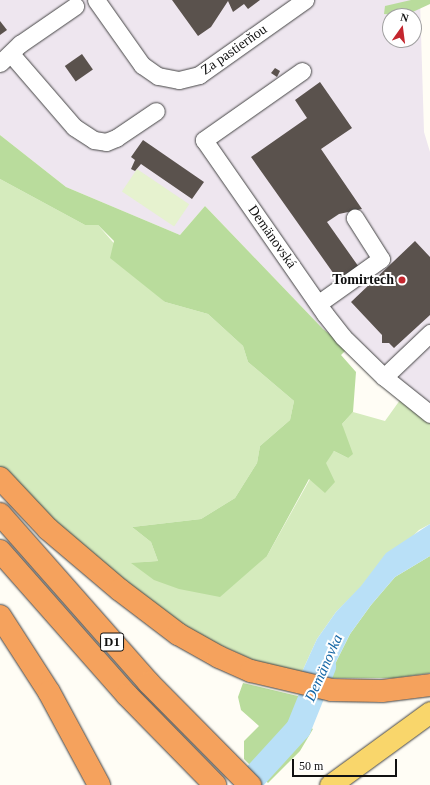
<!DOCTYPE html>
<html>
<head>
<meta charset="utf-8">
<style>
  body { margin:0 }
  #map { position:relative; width:430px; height:785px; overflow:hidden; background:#fffdf5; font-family:Georgia,serif }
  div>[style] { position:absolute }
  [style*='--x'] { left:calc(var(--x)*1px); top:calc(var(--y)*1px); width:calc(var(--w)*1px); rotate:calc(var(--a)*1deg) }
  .industrial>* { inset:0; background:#eee6ef }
  .green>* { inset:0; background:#d5ebbd }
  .forest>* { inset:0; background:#b9dc9c }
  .pitch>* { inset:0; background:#e6f2cf; transform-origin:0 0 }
  .water>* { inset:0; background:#b9e0f7 }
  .river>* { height:25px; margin:-12.5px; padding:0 12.5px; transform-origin:12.5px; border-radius:12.5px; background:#b9e0f7 }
  .building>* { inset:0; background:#5a524d; transform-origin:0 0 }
  .roads { filter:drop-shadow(0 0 1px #444) drop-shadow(0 0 1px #444) }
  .minor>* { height:17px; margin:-8.5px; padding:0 8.5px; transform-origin:8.5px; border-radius:8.5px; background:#fff }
  .major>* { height:21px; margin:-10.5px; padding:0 10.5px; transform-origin:10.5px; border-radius:10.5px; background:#f9d66b }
  .highway>* { height:22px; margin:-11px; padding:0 11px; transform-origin:11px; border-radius:11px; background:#f5a25d }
  .dots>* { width:11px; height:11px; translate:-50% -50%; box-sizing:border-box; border:2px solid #fff; border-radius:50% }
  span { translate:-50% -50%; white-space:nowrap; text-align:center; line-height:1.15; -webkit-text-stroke:4px #fff; paint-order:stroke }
  .shield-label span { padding:1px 3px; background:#fff; border:1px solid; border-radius:3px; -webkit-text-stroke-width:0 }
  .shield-label { font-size:13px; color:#111; font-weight:700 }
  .street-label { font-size:14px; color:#111 }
  .poi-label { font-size:14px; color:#111; font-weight:700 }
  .right { translate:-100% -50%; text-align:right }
  .water-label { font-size:15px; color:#1768a6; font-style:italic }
  .north { position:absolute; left:382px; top:8px; width:40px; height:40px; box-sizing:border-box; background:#fff; border:1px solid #a0a0a0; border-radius:50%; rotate:14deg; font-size:11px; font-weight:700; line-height:16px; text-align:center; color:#111 }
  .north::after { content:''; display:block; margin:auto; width:14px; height:18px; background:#c4262e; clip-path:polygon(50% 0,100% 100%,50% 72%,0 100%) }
  .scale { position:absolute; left:292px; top:759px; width:105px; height:18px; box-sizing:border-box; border:2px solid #111; border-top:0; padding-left:5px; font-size:12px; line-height:14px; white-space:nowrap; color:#111; -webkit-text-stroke:3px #fff; paint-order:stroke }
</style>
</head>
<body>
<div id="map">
  <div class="industrial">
    <div style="clip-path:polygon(evenodd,0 0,420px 0,424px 132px,430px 152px,430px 407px,323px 329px,205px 206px,180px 235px,66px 187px,0 135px,0 0,390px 16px,414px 16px,414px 40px,390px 40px,390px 16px)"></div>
  </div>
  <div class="green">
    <div style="clip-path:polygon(0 179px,85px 225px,98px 225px,165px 302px,208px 314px,243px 346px,248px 362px,294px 401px,290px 420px,260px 446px,257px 463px,235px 498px,201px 519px,132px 527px,151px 542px,158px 561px,131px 563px,267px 556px,310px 479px,334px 451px,348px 458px,342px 424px,353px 412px,385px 421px,400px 400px,430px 421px,430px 524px,419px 530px,336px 612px,317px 639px,301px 674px,253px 660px,187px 630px,95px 562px,0 468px)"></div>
  </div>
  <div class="forest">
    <div style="clip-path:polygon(411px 0,430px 0,430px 4px,404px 16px,384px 14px,385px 6px)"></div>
    <div style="clip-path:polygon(0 135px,66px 187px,180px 235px,205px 206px,323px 329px,348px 348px,341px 355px,356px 372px,353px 412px,342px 424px,353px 454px,348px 458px,334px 451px,326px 463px,335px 482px,325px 493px,309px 479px,267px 556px,220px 597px,179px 589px,154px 580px,131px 563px,158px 561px,151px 542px,132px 527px,201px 519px,235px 498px,257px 463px,260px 446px,290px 420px,294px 401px,248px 362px,243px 346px,208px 314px,165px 302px,110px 258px,114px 241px,98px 225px,85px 225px,0 179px)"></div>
    <div style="clip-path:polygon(430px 556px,430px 673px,394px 678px,328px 678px,350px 634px,371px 605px,395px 577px)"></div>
    <div style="clip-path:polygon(243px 683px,306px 698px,298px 721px,313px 729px,300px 751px,268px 783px,244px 759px,244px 741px,259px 726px,241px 710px,238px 697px)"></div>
  </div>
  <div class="pitch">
    <div style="left:137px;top:169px;width:63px;height:27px;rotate:34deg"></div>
  </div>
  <div class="water">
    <div style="clip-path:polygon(430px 524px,430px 556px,395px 577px,371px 605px,350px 634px,328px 678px,301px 674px,317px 639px,336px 612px,361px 586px,386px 553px)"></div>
  </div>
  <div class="river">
    <div style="--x:246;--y:785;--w:77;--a:-47.6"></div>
    <div style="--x:298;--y:728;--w:67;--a:-68"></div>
  </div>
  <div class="building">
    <div style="clip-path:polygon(172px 0,260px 0,248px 9px,244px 4px,233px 12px,228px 1px,211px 27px,198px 36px)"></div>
    <div style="clip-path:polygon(0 21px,7px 30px,0 35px)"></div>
    <div style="left:82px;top:54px;width:19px;height:21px;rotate:55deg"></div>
    <div style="clip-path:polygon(275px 68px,280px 71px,277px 77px,271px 73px)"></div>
    <div style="clip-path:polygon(320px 82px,352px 128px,321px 149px,362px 209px,339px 214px,327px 222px,361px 270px,341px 284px,251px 157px,307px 118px,295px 100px)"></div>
    <div style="clip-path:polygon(143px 140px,204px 182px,192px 199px,141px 164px,135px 171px,131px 169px,135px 160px,131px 157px)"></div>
    <div style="clip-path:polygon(415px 241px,430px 257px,430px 315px,394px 348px,389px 343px,382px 343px,382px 335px,351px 302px)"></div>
  </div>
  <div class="roads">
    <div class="minor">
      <div style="--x:96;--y:0;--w:80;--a:54.7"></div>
      <div style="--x:142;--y:65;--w:19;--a:35"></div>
      <div style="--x:158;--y:76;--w:21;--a:11"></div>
      <div style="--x:179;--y:80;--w:21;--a:-14"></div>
      <div style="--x:199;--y:75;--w:130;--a:-35.3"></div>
      <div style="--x:11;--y:54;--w:96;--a:49.2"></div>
      <div style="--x:74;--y:127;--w:24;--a:33"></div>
      <div style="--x:94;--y:140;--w:12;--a:9"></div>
      <div style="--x:106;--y:142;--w:11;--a:-22"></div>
      <div style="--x:116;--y:138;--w:48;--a:-34"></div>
      <div style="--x:0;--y:63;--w:28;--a:-44"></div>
      <div style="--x:20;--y:44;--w:67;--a:-34.6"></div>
      <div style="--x:302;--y:71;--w:120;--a:144.9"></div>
      <div style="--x:204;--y:140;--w:212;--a:55.2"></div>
      <div style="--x:325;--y:314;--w:29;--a:52"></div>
      <div style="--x:343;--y:337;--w:57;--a:44.3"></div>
      <div style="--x:384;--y:377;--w:59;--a:38.8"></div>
      <div style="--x:319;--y:303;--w:76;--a:-35.4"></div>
      <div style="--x:381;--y:259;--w:49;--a:-122.4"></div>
      <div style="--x:384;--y:377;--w:64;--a:-43.7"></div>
    </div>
    <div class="major">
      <div style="--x:330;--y:785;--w:124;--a:-36.1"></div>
    </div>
    <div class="highway">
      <div style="--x:0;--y:478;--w:70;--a:46.7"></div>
      <div style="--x:48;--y:529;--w:94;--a:40.3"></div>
      <div style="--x:120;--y:590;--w:73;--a:37.2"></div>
      <div style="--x:178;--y:634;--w:47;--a:29.3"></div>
      <div style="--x:219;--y:657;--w:35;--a:24"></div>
      <div style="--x:251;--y:671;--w:83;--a:13.2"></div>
      <div style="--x:332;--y:690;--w:50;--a:1.1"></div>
      <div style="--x:382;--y:691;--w:48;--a:-7.1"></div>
      <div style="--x:0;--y:514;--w:225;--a:48.6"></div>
      <div style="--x:149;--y:683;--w:144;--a:45.3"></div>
      <div style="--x:0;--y:551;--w:192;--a:48.6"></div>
      <div style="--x:127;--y:695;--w:126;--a:45.6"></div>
      <div style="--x:0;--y:616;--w:90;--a:57.2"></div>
      <div style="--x:49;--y:692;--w:106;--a:61.7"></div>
    </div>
  </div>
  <div class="dots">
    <div style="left:402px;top:280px;background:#c4262e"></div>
  </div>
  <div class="shield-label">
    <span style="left:112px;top:642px">D1</span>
  </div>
  <div class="street-label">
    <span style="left:234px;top:50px;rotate:-35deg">Za pastierňou</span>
    <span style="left:272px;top:237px;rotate:55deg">Demänovská</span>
  </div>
  <div class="poi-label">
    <span class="right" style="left:394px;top:280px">Tomirtech</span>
  </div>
  <div class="water-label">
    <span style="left:324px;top:668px;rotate:-66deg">Demänovka</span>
  </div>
  <div class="north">N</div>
  <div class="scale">50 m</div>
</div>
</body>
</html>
